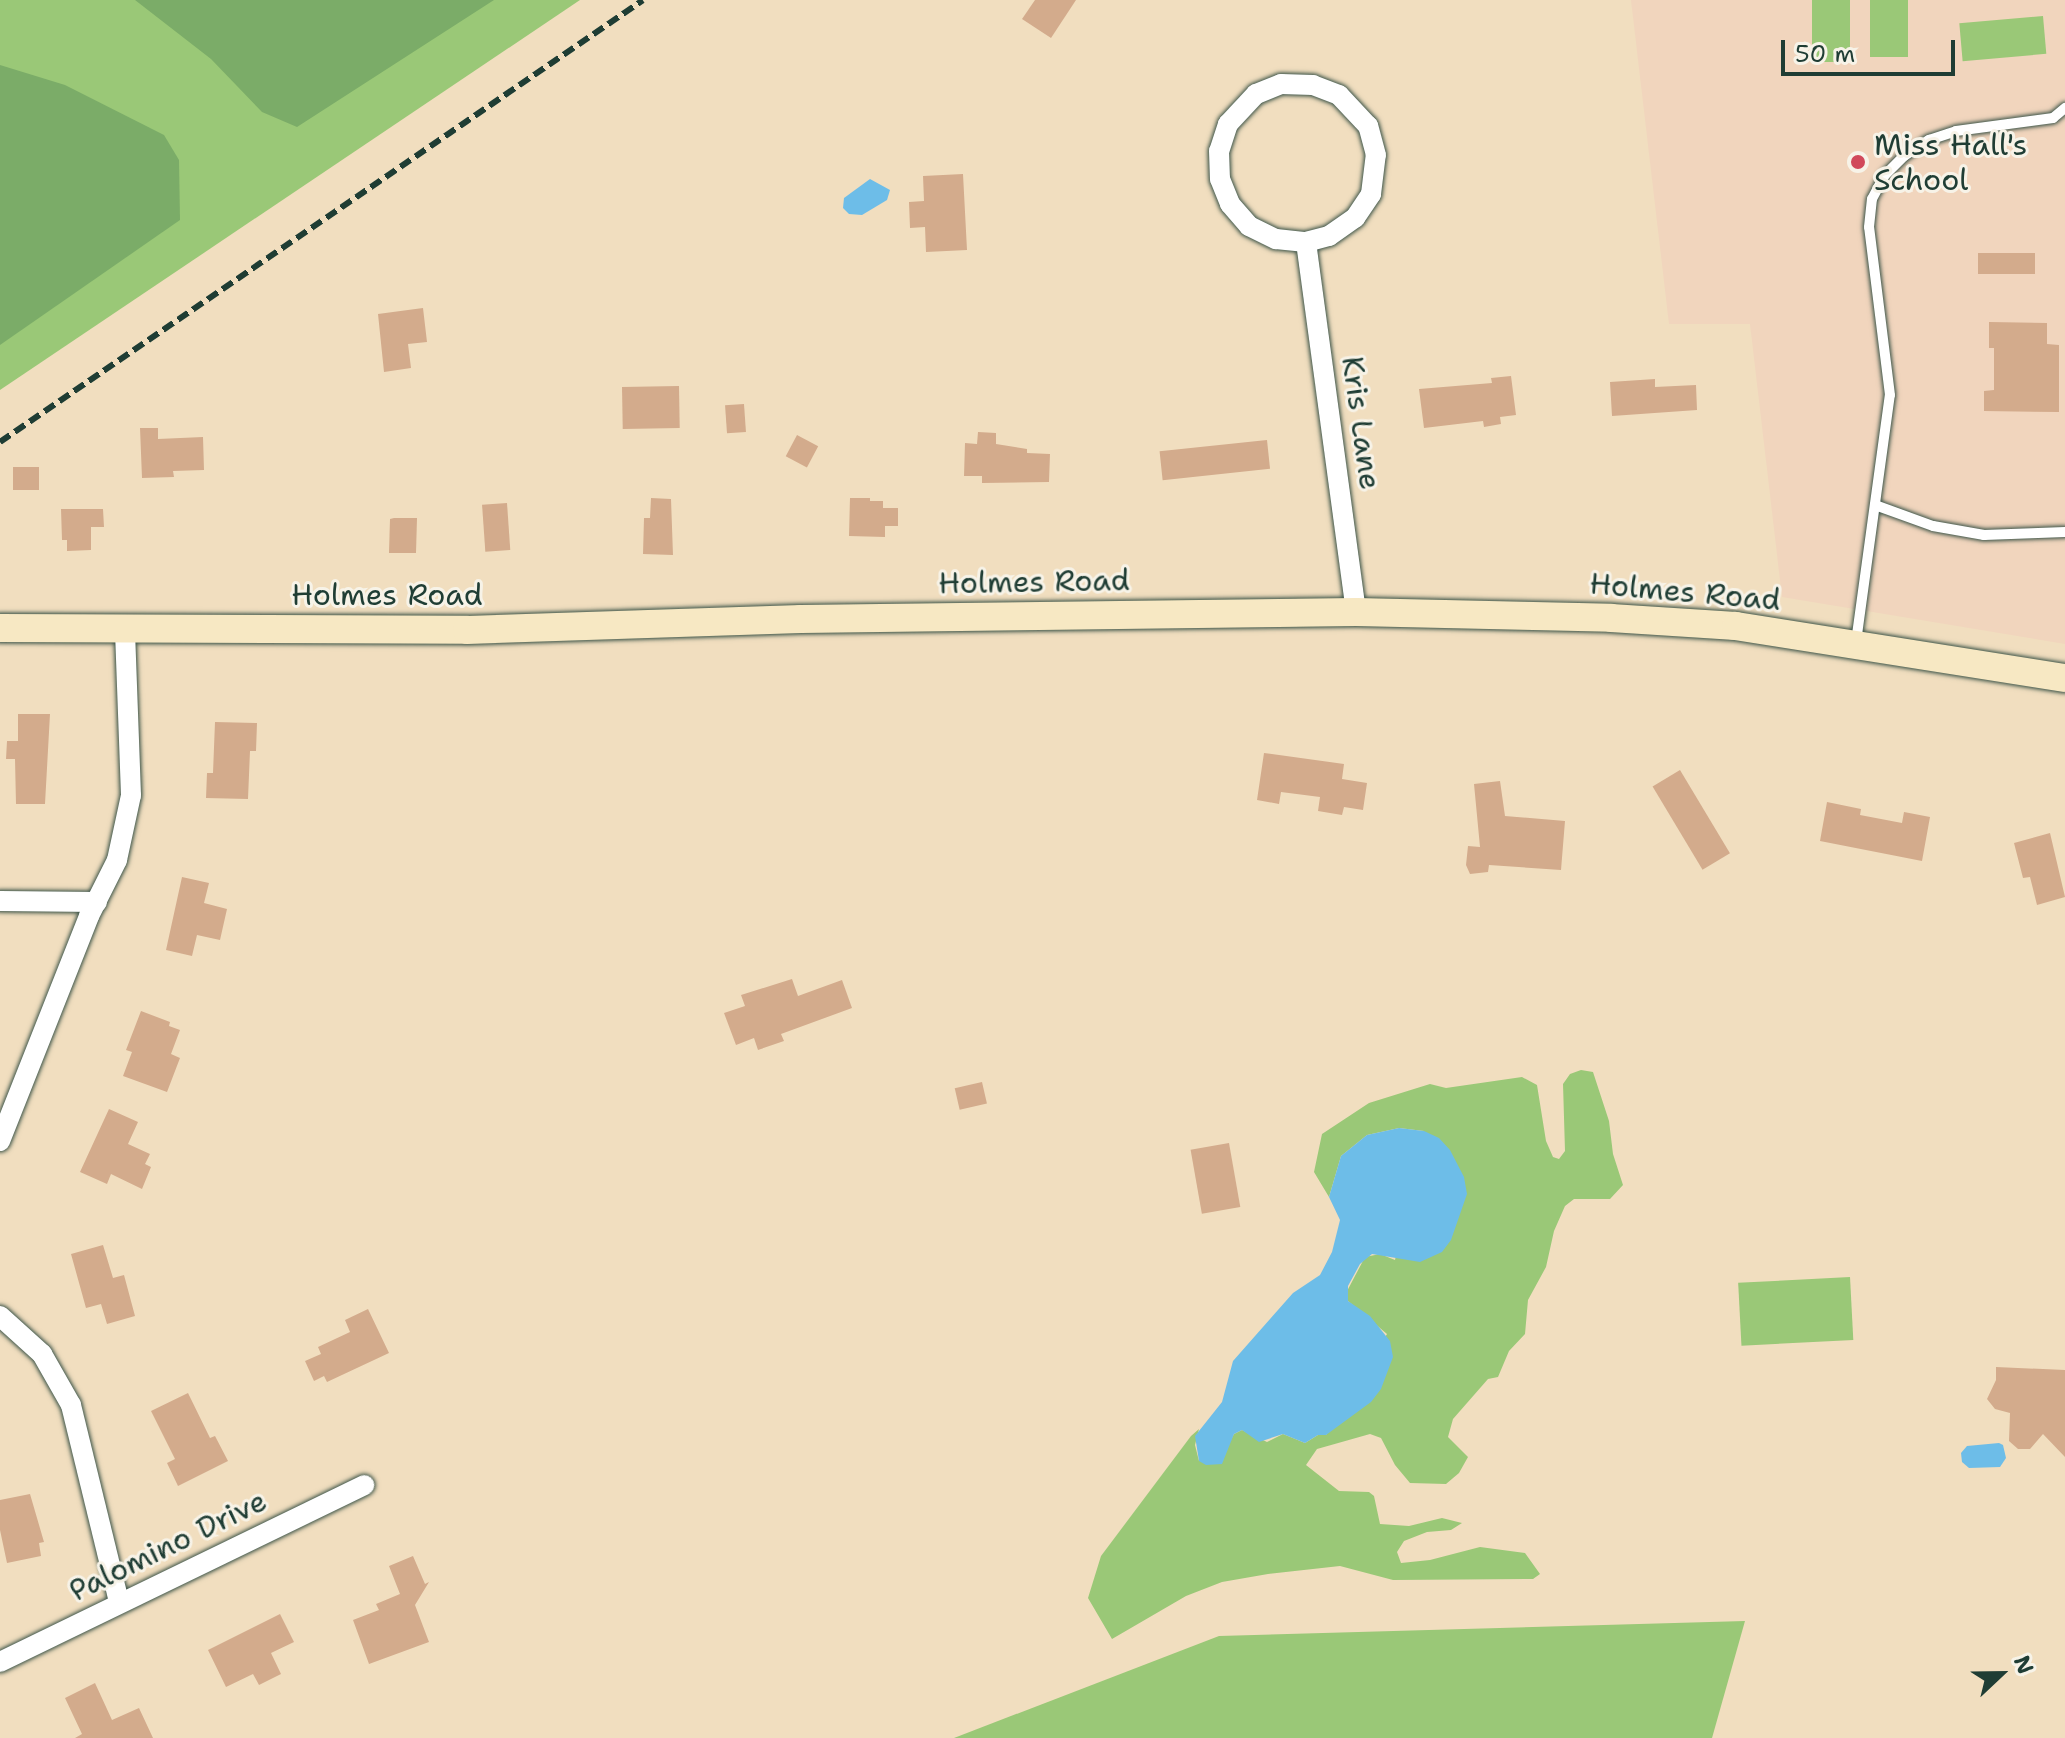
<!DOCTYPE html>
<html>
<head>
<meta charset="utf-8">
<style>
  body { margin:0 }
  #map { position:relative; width:2065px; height:1738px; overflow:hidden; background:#f1debf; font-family:"Shantell Sans",sans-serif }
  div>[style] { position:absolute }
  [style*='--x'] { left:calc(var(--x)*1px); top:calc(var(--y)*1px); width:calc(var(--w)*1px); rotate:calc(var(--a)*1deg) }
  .built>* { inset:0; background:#f1d5bd }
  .green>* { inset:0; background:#9ac877; transform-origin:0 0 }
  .forest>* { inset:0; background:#7bac68 }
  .water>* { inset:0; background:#6dbde8 }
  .building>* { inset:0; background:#d3ab8c; transform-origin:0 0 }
  .roads { filter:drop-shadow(0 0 2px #3e5549) drop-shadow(0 0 2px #3e5549) }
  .lane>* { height:10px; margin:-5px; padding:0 5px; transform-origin:5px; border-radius:5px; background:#fff }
  .street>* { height:20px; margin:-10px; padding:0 10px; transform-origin:10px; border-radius:10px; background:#fff }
  .secondary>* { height:28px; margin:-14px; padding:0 14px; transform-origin:14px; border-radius:14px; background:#f7e8c3 }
  .rail>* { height:6px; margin-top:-3px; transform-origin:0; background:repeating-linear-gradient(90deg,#1f3d34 0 12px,transparent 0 18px) }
  .dots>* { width:22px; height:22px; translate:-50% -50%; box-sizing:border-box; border:4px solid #f7f3e8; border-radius:50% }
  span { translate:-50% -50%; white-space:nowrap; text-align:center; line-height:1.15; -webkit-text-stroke:6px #f7f3e8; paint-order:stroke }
  .poi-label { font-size:30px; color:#1f3d34 }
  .left { translate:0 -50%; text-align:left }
  .street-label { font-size:30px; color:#1f3d34 }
  .north { position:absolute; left:1961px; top:1634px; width:80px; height:80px; -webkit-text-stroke:6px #f7f3e8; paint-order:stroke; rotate:68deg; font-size:22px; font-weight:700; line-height:32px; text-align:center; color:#1f3d34 }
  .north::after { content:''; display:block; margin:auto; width:28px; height:36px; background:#1f3d34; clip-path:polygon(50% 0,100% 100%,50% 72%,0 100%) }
  .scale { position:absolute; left:1781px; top:40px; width:174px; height:36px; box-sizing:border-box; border:4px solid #1f3d34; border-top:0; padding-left:10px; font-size:24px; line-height:28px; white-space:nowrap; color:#1f3d34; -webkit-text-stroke:6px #f7f3e8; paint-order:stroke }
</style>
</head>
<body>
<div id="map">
  <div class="built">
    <div style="clip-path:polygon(1631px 0,2065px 0,2065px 644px,1782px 597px,1750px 324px,1669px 324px)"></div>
  </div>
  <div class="green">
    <div style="clip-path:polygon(0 0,580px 0,0 390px)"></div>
    <div style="left:1812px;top:0;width:38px;height:62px"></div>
    <div style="left:1870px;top:0;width:38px;height:57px"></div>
    <div style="left:2043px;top:16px;width:38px;height:84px;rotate:85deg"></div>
    <div style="clip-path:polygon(1581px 1070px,1593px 1072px,1609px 1121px,1613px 1154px,1623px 1185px,1610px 1199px,1574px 1199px,1565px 1206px,1554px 1231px,1546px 1267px,1528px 1300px,1525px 1334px,1509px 1351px,1498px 1377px,1488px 1379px,1453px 1419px,1448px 1437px,1468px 1457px,1459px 1473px,1446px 1484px,1410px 1483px,1395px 1465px,1381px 1438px,1370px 1434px,1317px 1449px,1306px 1465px,1339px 1491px,1369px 1492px,1374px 1496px,1380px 1524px,1409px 1526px,1442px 1518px,1462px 1523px,1451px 1530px,1427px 1532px,1404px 1541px,1397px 1552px,1401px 1563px,1430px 1560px,1480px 1547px,1525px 1553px,1540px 1574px,1533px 1579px,1393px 1580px,1340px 1566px,1268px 1574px,1222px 1582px,1186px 1596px,1112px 1639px,1088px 1598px,1101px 1556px,1191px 1436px,1199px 1429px,1195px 1445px,1199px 1461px,1226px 1449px,1234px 1434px,1242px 1430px,1267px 1442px,1283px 1434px,1305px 1443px,1318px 1435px,1326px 1435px,1387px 1334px,1348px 1301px,1346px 1293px,1365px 1257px,1380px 1254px,1395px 1260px,1424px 1131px,1399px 1128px,1367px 1135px,1341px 1156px,1329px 1197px,1314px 1172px,1322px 1134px,1369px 1103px,1430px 1084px,1446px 1088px,1522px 1077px,1537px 1085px,1546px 1141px,1553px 1157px,1559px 1159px,1565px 1151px,1563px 1084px,1570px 1074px)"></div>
    <div style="left:1850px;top:1277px;width:63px;height:112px;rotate:87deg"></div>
    <div style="clip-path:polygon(1745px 1621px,1712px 1738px,954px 1738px,1219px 1636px)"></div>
  </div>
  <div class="forest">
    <div style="clip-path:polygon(135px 0,494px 0,297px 127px,262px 112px,211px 59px)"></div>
    <div style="clip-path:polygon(0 65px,65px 85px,164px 135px,179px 160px,180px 220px,0 345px)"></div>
  </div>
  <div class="water">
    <div style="clip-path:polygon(870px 179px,890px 190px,887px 200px,862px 215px,849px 214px,843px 208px,844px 198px)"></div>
    <div style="clip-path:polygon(1399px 1128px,1424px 1131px,1439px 1138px,1450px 1150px,1464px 1177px,1467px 1194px,1451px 1240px,1442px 1252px,1420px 1262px,1372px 1254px,1360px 1264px,1348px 1286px,1348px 1301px,1370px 1316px,1390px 1341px,1393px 1357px,1381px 1389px,1371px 1402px,1326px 1435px,1318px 1435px,1305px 1443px,1283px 1434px,1259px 1442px,1242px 1430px,1234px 1434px,1222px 1464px,1206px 1465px,1199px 1461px,1195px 1436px,1222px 1402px,1233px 1361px,1293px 1293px,1320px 1275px,1332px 1252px,1340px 1220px,1329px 1197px,1341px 1156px,1367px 1135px)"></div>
    <div style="clip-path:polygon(1999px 1443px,2003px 1445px,2006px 1458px,2000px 1467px,1969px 1468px,1962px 1462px,1961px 1453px,1967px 1446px)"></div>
  </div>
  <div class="building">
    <div style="clip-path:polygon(1035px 0,1076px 0,1051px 38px,1022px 19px)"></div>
    <div style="clip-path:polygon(963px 174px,967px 250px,926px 252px,925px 227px,910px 228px,909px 202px,924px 201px,923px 176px)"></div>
    <div style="left:1978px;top:253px;width:57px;height:21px"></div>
    <div style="clip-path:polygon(423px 308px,427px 342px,408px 344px,411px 368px,384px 372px,378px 314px)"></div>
    <div style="clip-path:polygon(1989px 322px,2047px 323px,2047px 344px,2059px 345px,2059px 412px,1984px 411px,1984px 391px,1994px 390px,1994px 348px,1989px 348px)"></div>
    <div style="clip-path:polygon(1511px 376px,1516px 415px,1500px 417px,1501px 424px,1484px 427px,1483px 421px,1424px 428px,1419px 389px,1492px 383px,1491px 378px)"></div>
    <div style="clip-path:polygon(1655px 379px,1655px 387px,1696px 385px,1697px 410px,1612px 416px,1610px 382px)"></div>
    <div style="left:679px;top:386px;width:42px;height:57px;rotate:89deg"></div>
    <div style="left:744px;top:404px;width:28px;height:19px;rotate:86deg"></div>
    <div style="clip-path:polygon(140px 428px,158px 428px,158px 439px,203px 437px,204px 470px,173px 471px,174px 477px,142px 478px)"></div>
    <div style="clip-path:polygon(978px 432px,996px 433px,996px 444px,1027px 449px,1027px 453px,1050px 454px,1049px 482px,982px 483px,982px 476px,964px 476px,965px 443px,977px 444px)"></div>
    <div style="left:797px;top:435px;width:24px;height:24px;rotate:28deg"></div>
    <div style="left:1267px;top:440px;width:29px;height:108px;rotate:84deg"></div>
    <div style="left:13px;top:467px;width:26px;height:23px"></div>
    <div style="clip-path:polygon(651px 498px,671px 499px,673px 555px,643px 554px,644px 518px,650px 518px)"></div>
    <div style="clip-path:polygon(850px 498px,870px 498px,870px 501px,883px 501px,883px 508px,898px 508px,898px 526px,885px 526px,885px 537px,849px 536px)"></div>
    <div style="left:507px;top:503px;width:47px;height:25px;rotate:86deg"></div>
    <div style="clip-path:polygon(61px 509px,103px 509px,104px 527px,91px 527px,91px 550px,67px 551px,67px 540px,62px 540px)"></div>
    <div style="clip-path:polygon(394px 518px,417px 518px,416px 553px,389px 553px,390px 519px)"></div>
    <div style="clip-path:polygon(18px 714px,50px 714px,45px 804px,16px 804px,15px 759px,6px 759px,7px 741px,18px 741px)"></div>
    <div style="clip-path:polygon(215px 722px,257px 723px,256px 751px,250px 751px,248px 799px,206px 798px,207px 773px,213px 773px)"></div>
    <div style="clip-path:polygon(1264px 753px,1344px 764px,1342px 779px,1367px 783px,1363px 810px,1344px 807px,1342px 815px,1318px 811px,1320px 797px,1281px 792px,1279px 804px,1257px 800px)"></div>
    <div style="left:1680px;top:770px;width:97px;height:32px;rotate:59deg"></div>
    <div style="clip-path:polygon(1500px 781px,1505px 816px,1565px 821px,1561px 870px,1489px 865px,1488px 872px,1470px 874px,1466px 865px,1468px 846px,1480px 847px,1474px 784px)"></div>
    <div style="clip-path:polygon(1827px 802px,1861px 809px,1860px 815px,1902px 823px,1904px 812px,1930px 817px,1922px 861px,1820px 841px)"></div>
    <div style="clip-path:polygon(2050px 833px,2065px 897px,2037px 905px,2030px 877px,2023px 878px,2014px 843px)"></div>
    <div style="clip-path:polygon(182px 877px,209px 883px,204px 903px,227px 909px,220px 940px,197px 935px,192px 956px,166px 950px)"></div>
    <div style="clip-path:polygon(792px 979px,798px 996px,842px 980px,852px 1008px,781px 1034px,784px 1041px,758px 1050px,754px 1038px,736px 1045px,724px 1013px,745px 1006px,741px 995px)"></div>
    <div style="clip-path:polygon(141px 1011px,170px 1022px,169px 1026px,180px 1030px,171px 1054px,180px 1058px,167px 1092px,123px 1076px,132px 1052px,126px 1050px)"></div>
    <div style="left:982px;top:1082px;width:22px;height:28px;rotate:77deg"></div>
    <div style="clip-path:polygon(109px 1109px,138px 1122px,128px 1144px,150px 1154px,145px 1164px,151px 1167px,142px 1189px,111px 1174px,107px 1184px,80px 1172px)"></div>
    <div style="left:1229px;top:1143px;width:65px;height:39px;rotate:80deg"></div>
    <div style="clip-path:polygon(103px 1245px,113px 1278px,124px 1275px,135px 1316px,107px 1324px,101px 1304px,86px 1308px,71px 1254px)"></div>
    <div style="clip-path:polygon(368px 1309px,389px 1353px,327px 1382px,324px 1376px,314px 1381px,305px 1361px,321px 1354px,318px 1347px,350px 1332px,345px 1320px)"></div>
    <div style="clip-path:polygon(1996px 1367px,2065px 1370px,2065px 1457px,2043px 1434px,2030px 1449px,2018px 1449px,2009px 1441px,2010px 1413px,1995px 1409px,1987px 1399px,1996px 1380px)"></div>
    <div style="clip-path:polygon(188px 1393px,210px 1438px,215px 1436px,228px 1461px,178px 1486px,167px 1463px,175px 1459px,151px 1411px)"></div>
    <div style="clip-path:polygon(30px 1494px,44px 1542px,39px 1543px,41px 1556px,7px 1563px,0 1530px,0 1500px)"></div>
    <div style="clip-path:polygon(413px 1556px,425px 1584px,429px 1582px,415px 1605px,429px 1642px,369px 1664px,353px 1620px,379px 1610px,376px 1604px,400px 1594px,389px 1566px)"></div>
    <div style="clip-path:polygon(280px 1614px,294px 1642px,271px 1653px,281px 1674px,259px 1685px,253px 1674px,226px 1687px,208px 1650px)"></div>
    <div style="clip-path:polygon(95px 1683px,112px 1720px,139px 1708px,153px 1738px,75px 1738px,82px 1734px,65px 1698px)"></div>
  </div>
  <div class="roads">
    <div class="lane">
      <div style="--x:1875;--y:505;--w:62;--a:19.9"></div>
      <div style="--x:1933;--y:526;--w:52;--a:10"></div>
      <div style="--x:1984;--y:535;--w:81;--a:-2.1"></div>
      <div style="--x:1856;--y:642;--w:249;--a:-82.2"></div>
      <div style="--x:1890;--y:395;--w:169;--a:-97.1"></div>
      <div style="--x:1869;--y:227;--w:28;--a:-84"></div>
      <div style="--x:1872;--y:199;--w:27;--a:-62"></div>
      <div style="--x:1885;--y:175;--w:27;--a:-45"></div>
      <div style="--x:1904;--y:156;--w:30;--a:-33"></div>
      <div style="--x:1929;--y:140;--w:28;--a:-18"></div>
      <div style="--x:1956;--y:131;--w:98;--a:-7.6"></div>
      <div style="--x:2053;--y:118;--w:16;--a:-40"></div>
    </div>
    <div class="street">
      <div style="--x:1306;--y:242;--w:24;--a:-15"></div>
      <div style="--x:1329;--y:236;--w:32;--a:-35"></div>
      <div style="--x:1355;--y:218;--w:29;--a:-56"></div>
      <div style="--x:1371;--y:194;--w:39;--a:-83"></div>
      <div style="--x:1376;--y:155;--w:30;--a:-105"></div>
      <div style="--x:1368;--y:126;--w:42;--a:-133.1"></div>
      <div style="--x:1339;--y:95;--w:28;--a:-159"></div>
      <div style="--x:1313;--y:85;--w:32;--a:-178"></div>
      <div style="--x:1281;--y:84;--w:27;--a:158"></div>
      <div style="--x:1256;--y:94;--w:41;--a:133"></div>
      <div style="--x:1228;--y:124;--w:28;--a:108"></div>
      <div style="--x:1219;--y:151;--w:28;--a:88"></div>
      <div style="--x:1220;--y:179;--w:27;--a:68"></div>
      <div style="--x:1230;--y:204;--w:29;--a:49"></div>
      <div style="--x:1249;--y:226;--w:30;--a:26"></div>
      <div style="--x:1276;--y:239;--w:30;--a:6"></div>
      <div style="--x:1306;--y:242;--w:373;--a:82.3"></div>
      <div style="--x:0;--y:901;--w:97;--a:0.6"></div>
      <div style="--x:0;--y:1141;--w:242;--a:-68.4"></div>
      <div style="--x:89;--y:916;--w:63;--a:-63.4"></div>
      <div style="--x:117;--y:860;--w:66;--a:-77.8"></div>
      <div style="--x:131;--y:795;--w:167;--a:-92.1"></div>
      <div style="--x:0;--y:1316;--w:57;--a:42.1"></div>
      <div style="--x:42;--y:1354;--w:59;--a:60.4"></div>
      <div style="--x:71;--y:1405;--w:203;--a:76.3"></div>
      <div style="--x:0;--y:1662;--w:405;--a:-25.9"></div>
    </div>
    <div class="secondary">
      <div style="--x:0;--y:628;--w:467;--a:0.2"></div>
      <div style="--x:467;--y:630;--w:334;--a:-1.9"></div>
      <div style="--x:801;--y:619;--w:555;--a:-0.72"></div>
      <div style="--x:1356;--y:612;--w:255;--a:1.3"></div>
      <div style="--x:1611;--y:618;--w:125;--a:3.7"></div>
      <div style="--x:1736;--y:626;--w:333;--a:9"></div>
    </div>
  </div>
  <div class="rail">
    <div style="--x:0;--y:442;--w:780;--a:-34.5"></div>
  </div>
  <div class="dots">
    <div style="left:1858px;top:162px;background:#d1495b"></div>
  </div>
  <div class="poi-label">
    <span class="left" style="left:1874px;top:162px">Miss Hall's<br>School</span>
  </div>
  <div class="street-label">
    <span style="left:1361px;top:423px;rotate:82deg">Kris Lane</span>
    <span style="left:1034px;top:582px;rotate:-1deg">Holmes Road</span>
    <span style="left:1685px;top:592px;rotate:5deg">Holmes Road</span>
    <span style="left:387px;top:595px">Holmes Road</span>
    <span style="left:168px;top:1546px;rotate:-26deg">Palomino Drive</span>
  </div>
  <div class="north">N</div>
  <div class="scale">50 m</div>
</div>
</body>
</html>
